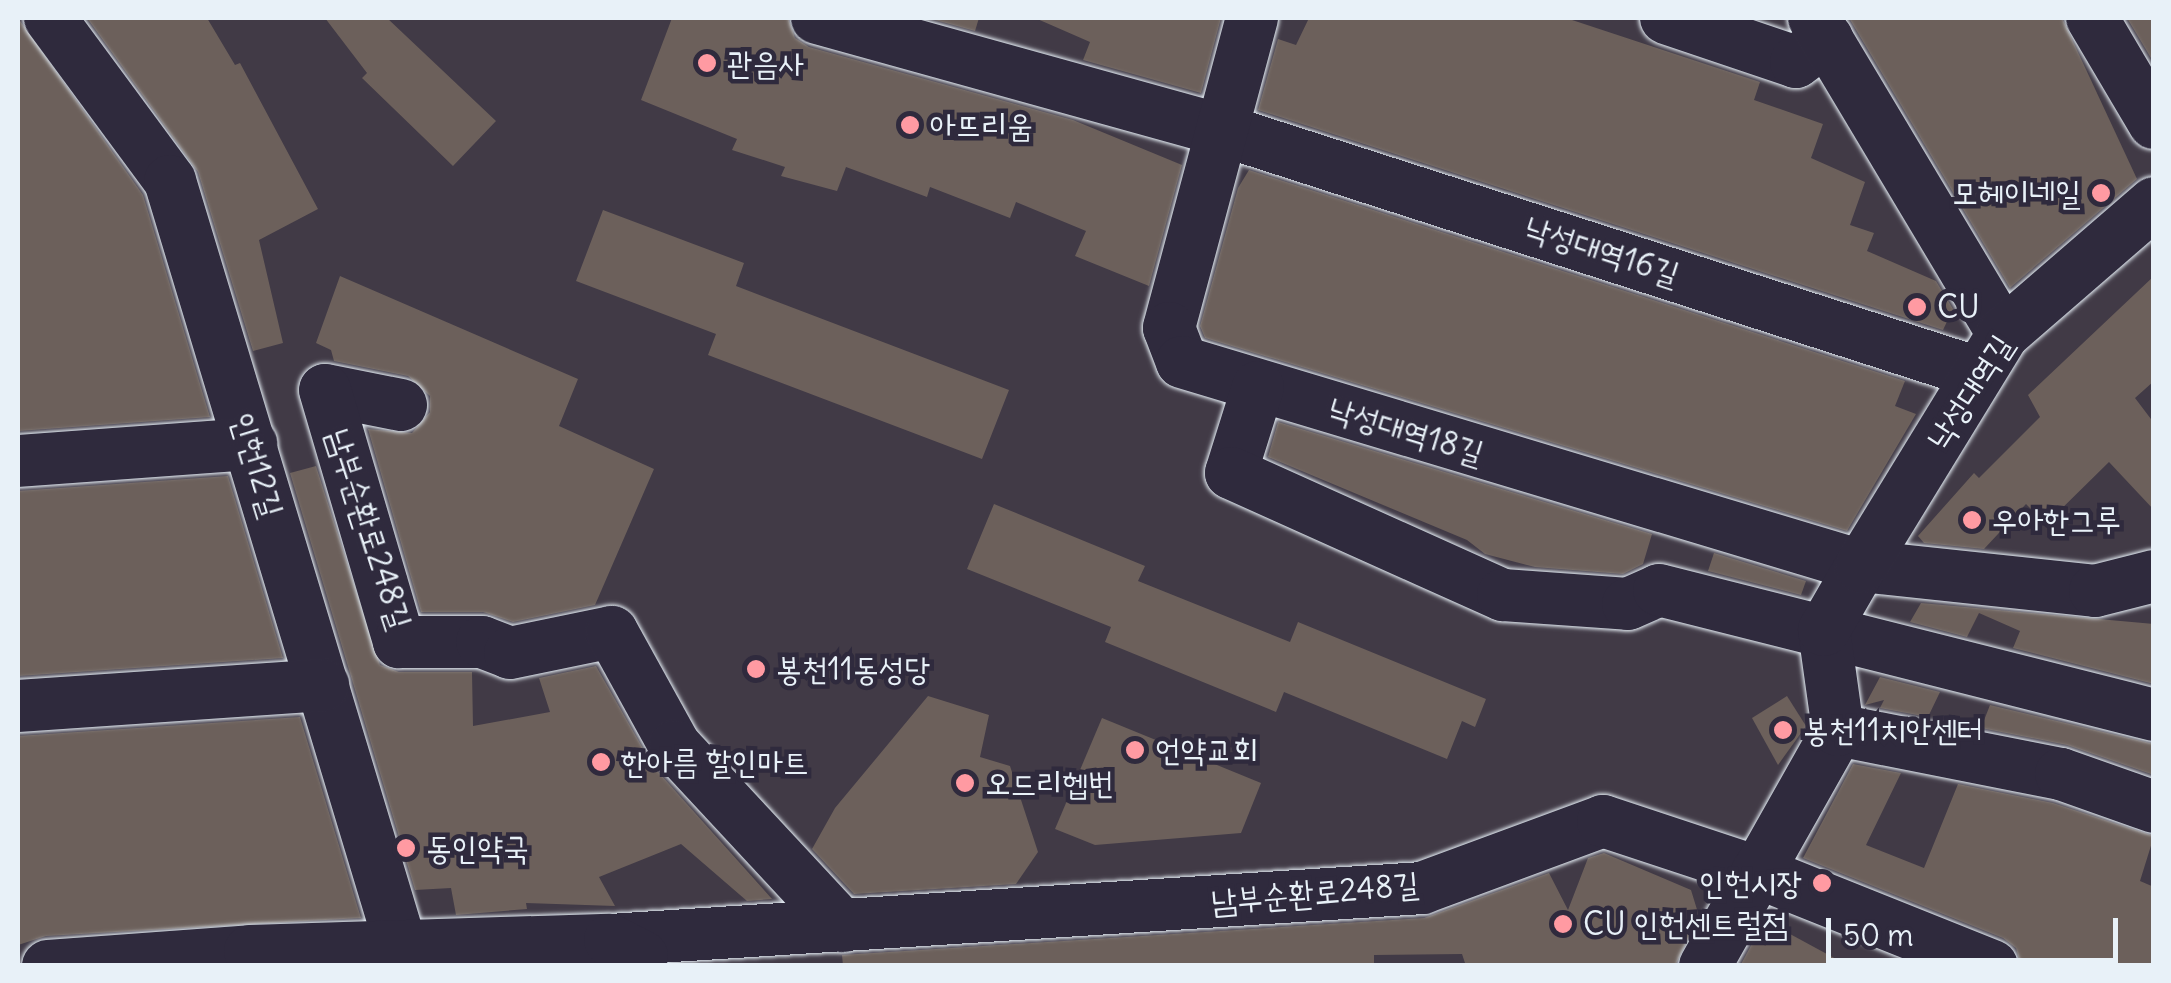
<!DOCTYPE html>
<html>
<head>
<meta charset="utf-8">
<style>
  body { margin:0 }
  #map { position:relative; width:2171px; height:983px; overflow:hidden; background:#413a46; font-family:Delius,"Poor Story",sans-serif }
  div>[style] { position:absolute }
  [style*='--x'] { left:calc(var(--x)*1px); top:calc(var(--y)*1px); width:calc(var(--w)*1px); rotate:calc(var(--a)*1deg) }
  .building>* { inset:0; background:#6c605b }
  .roads { filter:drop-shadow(0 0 2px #e8f1f8) drop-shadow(0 0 2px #e8f1f8) }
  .minor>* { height:52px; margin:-26px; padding:0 26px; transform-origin:26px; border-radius:26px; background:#2f2a3d }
  .dots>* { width:28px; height:28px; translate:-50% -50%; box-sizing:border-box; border:5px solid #2f2a3d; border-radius:50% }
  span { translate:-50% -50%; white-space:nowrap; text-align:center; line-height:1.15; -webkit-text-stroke:9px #2f2a3d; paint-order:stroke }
  .poi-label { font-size:32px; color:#e8f1f8 }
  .left { translate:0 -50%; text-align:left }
  .right { translate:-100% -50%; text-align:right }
  .street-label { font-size:32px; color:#e8f1f8 }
  .frame { position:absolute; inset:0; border:20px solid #e8f1f8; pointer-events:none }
  .scale { position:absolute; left:1826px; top:918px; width:292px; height:45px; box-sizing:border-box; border:5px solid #e8f1f8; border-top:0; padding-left:12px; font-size:30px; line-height:35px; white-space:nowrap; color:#e8f1f8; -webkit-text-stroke:8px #2f2a3d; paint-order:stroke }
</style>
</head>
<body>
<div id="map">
  <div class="building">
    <div style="clip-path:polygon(18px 18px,143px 195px,210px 417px,18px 431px)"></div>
    <div style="clip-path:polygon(87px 18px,207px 18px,235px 65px,240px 63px,318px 209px,259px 240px,283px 343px,253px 351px,198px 172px)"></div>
    <div style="clip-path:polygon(325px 18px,387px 18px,496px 121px,453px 166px,362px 78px,367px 73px)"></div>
    <div style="clip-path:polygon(672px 18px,788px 18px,795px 38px,809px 47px,1073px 120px,1182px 165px,1149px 286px,1075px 256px,1086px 231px,1016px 202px,1010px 218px,930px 187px,927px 197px,846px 167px,837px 191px,781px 176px,785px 167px,732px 150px,737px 139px,641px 100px)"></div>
    <div style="clip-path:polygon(928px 18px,979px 18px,975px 31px)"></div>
    <div style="clip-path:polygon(1035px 18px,1221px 18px,1201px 93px,1083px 60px,1090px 42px)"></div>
    <div style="clip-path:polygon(1309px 18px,1566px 18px,1760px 82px,1754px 100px,1823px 124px,1811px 158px,1865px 182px,1850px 225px,1874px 233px,1867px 251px,1936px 281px,1953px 309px,1943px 330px,1258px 110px,1278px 39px,1296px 45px)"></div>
    <div style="clip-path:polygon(1849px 18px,2062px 18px,2137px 179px,2010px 288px)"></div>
    <div style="clip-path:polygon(2127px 18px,2154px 18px,2154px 63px)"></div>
    <div style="clip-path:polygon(1249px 170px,1905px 381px,1895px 406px,1916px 414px,1847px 531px,1205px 338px,1200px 326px,1238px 188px)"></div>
    <div style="clip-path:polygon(603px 210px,744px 263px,736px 286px,1009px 390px,982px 459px,708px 355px,716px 334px,576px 281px)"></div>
    <div style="clip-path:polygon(340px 276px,578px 379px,559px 426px,654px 469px,595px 605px,513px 622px,483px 612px,421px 612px,368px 429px,412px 433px,430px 412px,430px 396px,408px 376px,334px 361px,331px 350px,316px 343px)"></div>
    <div style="clip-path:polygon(2154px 276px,2154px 381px,2135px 398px,2154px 423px,2154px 510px,2109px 462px,2046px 524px,2026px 504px,1984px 549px,1924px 543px,1918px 536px,1974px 473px,1979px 478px,2040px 417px,2028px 395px)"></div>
    <div style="clip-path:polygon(1278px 422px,1652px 534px,1643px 564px,1623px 574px,1535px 567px,1485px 554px,1467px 540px,1268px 457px)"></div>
    <div style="clip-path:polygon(316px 466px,380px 665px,399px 672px,472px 672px,473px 726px,550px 712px,539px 678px,596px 666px,653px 766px,772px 899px,747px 901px,681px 844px,599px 877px,615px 906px,526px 903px,527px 909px,456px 915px,451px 888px,415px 890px,290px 473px)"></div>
    <div style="clip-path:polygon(228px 476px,283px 658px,18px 676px,18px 491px)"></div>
    <div style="clip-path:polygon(994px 504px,1145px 566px,1138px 581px,1290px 642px,1298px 622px,1486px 699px,1475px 727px,1462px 721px,1447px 759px,1284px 692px,1276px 712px,1105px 642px,1111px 627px,967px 569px)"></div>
    <div style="clip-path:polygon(1714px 553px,1806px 581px,1801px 595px,1708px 571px)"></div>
    <div style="clip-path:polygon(1921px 603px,2154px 624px,2154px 684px,2013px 648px,2020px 631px,1979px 613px,1967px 637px,1910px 622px)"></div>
    <div style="clip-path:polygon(1880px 677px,1940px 692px,1928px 717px,1880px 708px,1884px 700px,1865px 705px)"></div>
    <div style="clip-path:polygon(928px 696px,989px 715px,980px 757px,1010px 766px,1038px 852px,1016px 884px,854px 894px,812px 849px,835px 808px)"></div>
    <div style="clip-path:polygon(1787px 696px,1806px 726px,1778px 765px,1752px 718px)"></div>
    <div style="clip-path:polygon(1990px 705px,2154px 744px,2154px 775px,2067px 745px,1981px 728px)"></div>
    <div style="clip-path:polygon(300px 717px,361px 918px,46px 936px,18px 945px,18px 736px)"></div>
    <div style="clip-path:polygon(1102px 718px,1261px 783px,1241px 833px,1095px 845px,1055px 829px)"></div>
    <div style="clip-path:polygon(1853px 764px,1901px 773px,1866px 845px,1924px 868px,1958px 784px,2053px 803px,2154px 836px,2140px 881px,2154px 887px,2154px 966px,2021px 966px,2016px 948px,2003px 938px,1803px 858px)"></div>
    <div style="clip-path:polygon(1604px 853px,1691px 890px,1699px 916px,1675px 966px,1466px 966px,1462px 954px,1374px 955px,1374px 966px,843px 966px,842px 955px,1424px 918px,1549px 873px,1568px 910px,1588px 858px)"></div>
    <div style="clip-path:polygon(1790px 934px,1849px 966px,1740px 966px,1755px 938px)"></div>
  </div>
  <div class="roads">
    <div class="minor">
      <div style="--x:50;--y:18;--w:202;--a:53.6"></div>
      <div style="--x:170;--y:181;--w:820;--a:73.2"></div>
      <div style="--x:817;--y:18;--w:423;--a:15.5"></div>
      <div style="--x:1225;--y:131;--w:791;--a:17.82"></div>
      <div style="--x:1252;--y:18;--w:321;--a:105"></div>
      <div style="--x:1169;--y:328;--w:36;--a:69"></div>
      <div style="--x:1182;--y:362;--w:709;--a:16.72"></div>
      <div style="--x:1861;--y:566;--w:235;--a:6.1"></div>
      <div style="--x:2095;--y:591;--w:61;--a:-14.3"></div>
      <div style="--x:1666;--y:18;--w:137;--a:18.7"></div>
      <div style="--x:1796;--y:62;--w:39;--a:-37"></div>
      <div style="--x:1814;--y:18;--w:368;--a:59.1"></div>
      <div style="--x:2092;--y:18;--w:122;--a:59.4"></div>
      <div style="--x:1258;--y:387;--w:90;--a:107.4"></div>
      <div style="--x:1231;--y:473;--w:298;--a:24.2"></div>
      <div style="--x:1503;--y:595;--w:125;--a:4.1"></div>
      <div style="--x:1628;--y:604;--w:34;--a:-24"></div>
      <div style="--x:1659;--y:590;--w:511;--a:14.17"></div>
      <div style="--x:401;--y:405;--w:77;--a:-168.8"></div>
      <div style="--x:325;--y:390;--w:263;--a:73.6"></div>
      <div style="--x:399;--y:642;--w:83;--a:0"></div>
      <div style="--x:482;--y:642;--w:30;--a:21"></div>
      <div style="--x:510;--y:653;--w:104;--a:-11.6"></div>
      <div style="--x:612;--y:632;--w:130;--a:61.1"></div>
      <div style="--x:675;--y:746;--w:246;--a:47.1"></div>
      <div style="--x:18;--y:461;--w:234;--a:-4.2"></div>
      <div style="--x:18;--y:706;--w:306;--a:-3.9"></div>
      <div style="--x:1838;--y:730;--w:227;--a:11.2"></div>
      <div style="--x:2061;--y:774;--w:99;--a:19.5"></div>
      <div style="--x:610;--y:940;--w:814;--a:-3.66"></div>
      <div style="--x:1422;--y:888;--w:193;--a:-20.3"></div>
      <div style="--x:1603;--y:821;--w:162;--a:18.3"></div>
      <div style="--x:1757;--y:872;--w:253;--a:21.8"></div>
      <div style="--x:48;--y:966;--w:203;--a:-4.2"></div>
      <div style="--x:250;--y:951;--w:360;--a:-1.8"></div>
      <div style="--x:610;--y:940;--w:36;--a:27"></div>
      <div style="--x:1705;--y:966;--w:271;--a:-60.6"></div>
      <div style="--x:1838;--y:730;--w:101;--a:-98"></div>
      <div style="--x:1824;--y:630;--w:74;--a:-60"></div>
      <div style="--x:1861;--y:566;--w:272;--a:-58.5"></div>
      <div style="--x:2003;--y:334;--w:200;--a:-40.9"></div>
    </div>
  </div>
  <div class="dots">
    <div style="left:707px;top:63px;background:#ff9aa2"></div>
    <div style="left:910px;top:125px;background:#ff9aa2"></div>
    <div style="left:2101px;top:193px;background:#ff9aa2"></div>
    <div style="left:1917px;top:307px;background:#ff9aa2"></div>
    <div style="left:1972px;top:520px;background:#ff9aa2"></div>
    <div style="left:756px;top:669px;background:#ff9aa2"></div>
    <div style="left:1783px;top:730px;background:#ff9aa2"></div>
    <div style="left:1135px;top:750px;background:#ff9aa2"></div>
    <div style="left:601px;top:762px;background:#ff9aa2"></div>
    <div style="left:965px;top:783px;background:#ff9aa2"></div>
    <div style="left:406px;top:848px;background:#ff9aa2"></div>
    <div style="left:1822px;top:883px;background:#ff9aa2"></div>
    <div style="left:1563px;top:924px;background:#ff9aa2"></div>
  </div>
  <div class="poi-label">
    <span class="left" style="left:727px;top:63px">관음사</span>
    <span class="left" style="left:930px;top:125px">아뜨리움</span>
    <span class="right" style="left:2081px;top:193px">모헤이네일</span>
    <span class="left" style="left:1937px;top:307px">CU</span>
    <span class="left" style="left:1992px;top:520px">우아한그루</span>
    <span class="left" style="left:776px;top:669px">봉천11동성당</span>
    <span class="left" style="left:1803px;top:730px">봉천11치안센터</span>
    <span class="left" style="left:1155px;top:750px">언약교회</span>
    <span class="left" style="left:621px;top:762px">한아름 할인마트</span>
    <span class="left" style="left:985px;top:783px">오드리헵번</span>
    <span class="left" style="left:426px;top:848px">동인약국</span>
    <span class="right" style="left:1802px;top:883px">인헌시장</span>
    <span class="left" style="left:1583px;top:924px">CU 인헌센트럴점</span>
  </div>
  <div class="street-label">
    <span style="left:1602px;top:251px;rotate:18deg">낙성대역16길</span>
    <span style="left:1970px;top:392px;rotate:-57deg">낙성대역길</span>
    <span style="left:1406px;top:431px;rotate:17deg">낙성대역18길</span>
    <span style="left:257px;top:465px;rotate:73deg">인헌12길</span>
    <span style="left:369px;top:529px;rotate:72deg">남부순환로248길</span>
    <span style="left:1315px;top:893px;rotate:-5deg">남부순환로248길</span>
  </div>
  <div class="frame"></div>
  <div class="scale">50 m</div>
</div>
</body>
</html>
